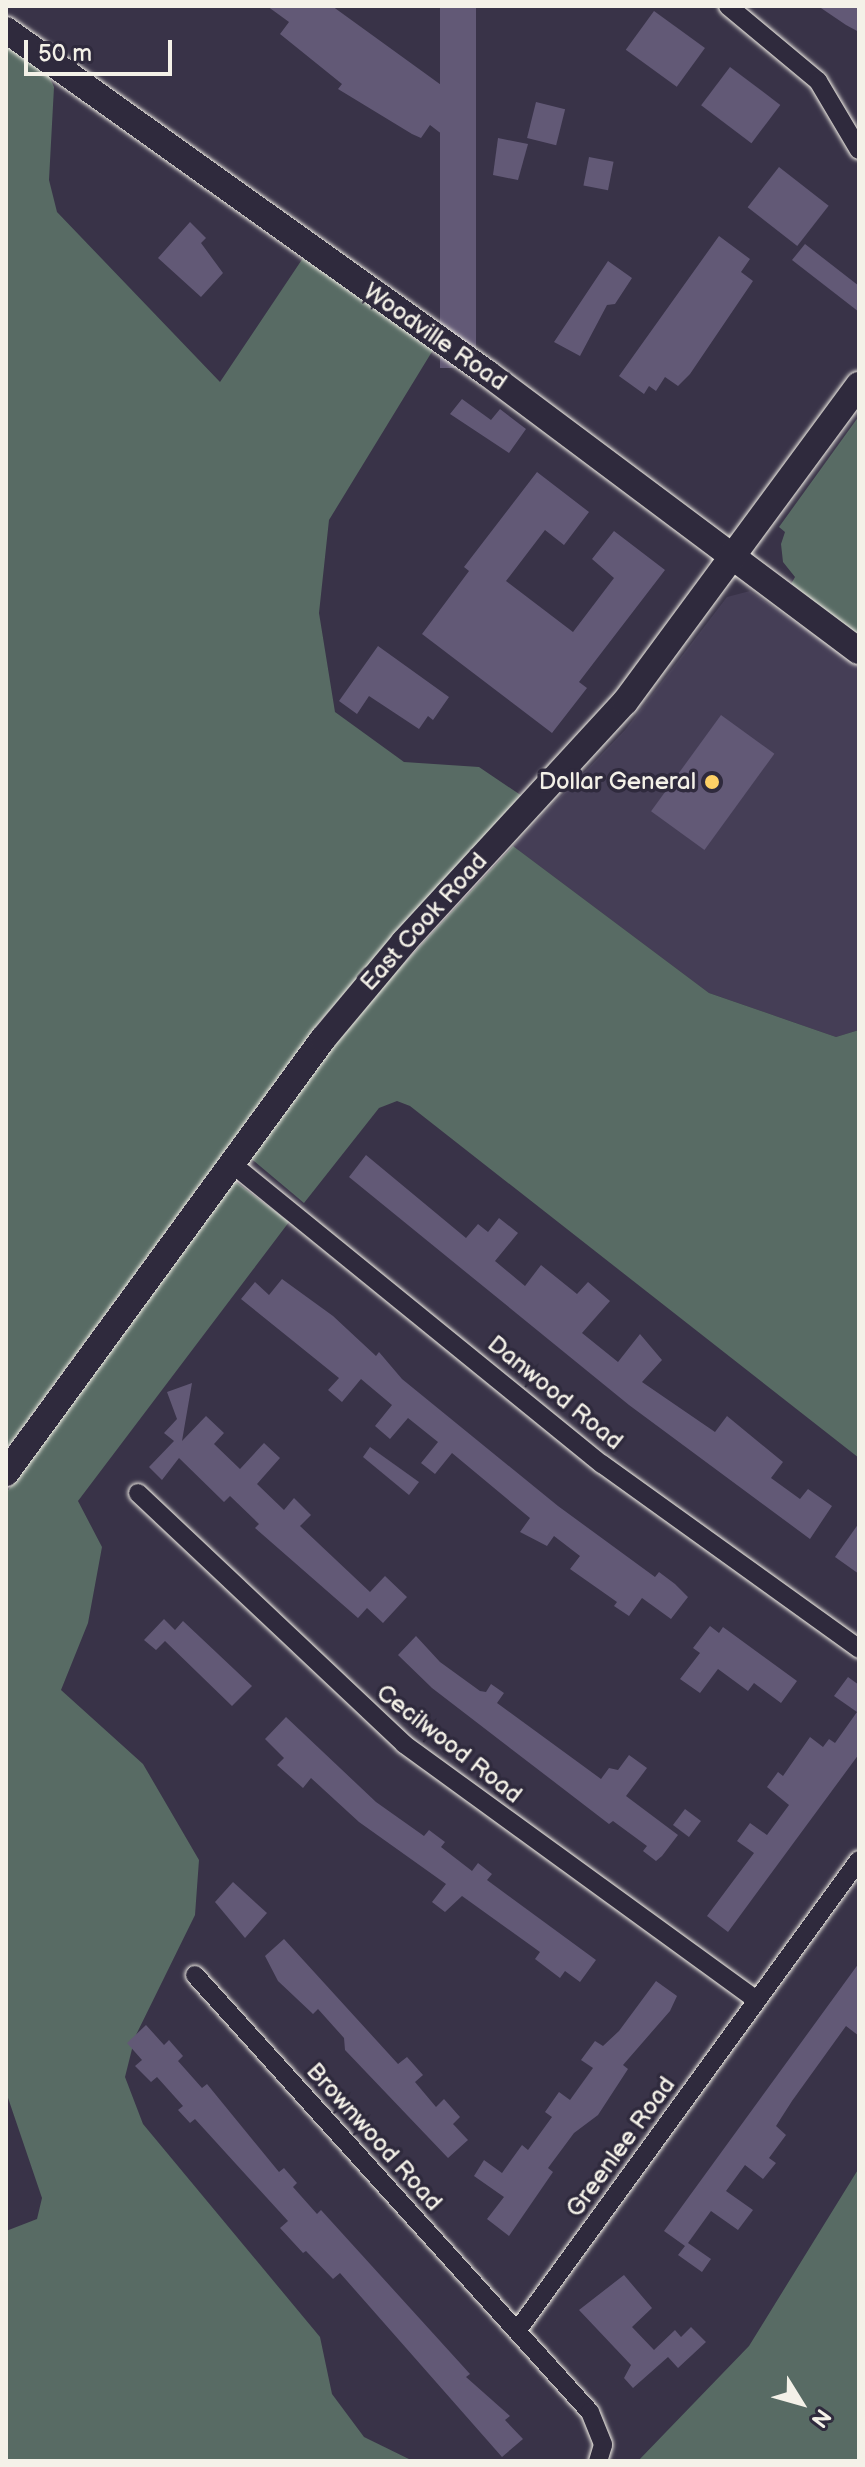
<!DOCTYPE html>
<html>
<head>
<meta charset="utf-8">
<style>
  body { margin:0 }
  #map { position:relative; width:865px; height:2467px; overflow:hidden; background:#393348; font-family:"Balsamiq Sans",sans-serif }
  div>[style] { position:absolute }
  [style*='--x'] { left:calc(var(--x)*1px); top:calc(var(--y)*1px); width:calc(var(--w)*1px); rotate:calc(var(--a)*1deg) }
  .built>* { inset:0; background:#453e56 }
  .green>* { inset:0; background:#586b64 }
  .building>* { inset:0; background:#625976; transform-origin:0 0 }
  .roads { filter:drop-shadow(0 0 2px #f4f1e8) drop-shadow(0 0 2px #f4f1e8) }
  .street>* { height:18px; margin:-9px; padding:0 9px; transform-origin:9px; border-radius:9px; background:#2f2a3d }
  .secondary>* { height:26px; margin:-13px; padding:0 13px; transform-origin:13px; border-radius:13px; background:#2f2a3d }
  .dots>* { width:22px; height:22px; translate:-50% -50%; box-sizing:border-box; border:4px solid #2f2a3d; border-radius:50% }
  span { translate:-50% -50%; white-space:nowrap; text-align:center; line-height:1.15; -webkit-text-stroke:7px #2f2a3d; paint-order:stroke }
  .street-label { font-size:24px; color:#f4f1e8 }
  .poi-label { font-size:24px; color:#f4f1e8 }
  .right { translate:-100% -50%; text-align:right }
  .frame { position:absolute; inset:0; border:8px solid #f4f1e8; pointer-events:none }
  .north { position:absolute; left:761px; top:2363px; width:80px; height:80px; -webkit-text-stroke:6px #2f2a3d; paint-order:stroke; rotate:127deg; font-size:22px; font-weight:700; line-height:32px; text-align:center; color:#f4f1e8 }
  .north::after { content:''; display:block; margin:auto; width:28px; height:36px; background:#f4f1e8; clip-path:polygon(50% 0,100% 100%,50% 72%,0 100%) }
  .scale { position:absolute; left:24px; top:40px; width:148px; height:36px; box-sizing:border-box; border:4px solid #f4f1e8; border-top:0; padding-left:10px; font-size:24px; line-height:28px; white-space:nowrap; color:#f4f1e8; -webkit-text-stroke:6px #2f2a3d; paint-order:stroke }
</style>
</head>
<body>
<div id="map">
  <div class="built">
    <div style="clip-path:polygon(750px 591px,859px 665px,859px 1030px,836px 1037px,709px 993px,513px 846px,625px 730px,727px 597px)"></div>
  </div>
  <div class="green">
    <div style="clip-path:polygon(6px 39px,46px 69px,54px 87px,49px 180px,57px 212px,220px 382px,303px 258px,433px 350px,329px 520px,319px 613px,335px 712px,404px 762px,479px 767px,522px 796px,319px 1022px,6px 1450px)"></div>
    <div style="clip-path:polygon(859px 416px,859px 635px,791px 584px,795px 577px,783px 562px,781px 544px,785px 532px,779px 527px)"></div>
    <div style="clip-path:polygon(513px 846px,709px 993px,836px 1037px,859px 1030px,859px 1458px,410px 1106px,397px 1101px,379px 1108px,304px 1203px,248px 1156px,368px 1002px)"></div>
    <div style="clip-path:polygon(232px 1179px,289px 1222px,78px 1501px,102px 1547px,88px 1623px,61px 1690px,143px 1764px,199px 1860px,195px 1915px,135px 2037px,125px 2077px,143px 2124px,320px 2337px,332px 2394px,364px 2437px,413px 2461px,6px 2461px,6px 2231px,37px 2219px,42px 2198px,6px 2092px,6px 1493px)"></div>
    <div style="clip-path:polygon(859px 2168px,859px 2461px,638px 2461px,749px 2346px)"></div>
  </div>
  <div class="building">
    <div style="clip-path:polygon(267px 6px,332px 6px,466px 103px,443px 135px,430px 125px,421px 138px,412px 134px,338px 89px,342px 84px,280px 34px,289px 22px)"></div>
    <div style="left:440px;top:6px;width:36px;height:362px"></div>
    <div style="clip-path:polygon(818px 6px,859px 6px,859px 32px,846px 25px)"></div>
    <div style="left:654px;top:11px;width:63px;height:48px;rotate:36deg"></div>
    <div style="left:730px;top:67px;width:63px;height:48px;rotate:37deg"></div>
    <div style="left:536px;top:102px;width:30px;height:37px;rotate:14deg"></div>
    <div style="clip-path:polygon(498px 138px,528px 144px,518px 180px,493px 175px)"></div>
    <div style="left:589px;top:157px;width:25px;height:29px;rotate:11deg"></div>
    <div style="left:779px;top:167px;width:63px;height:51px;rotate:38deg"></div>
    <div style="clip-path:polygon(190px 222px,206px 238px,201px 243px,223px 273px,201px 297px,158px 258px)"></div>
    <div style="clip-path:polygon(719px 236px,750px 259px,741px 272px,753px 281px,690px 374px,678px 386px,665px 377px,656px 391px,649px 386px,644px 394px,619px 376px)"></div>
    <div style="clip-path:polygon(805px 244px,859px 286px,859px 312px,792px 260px)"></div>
    <div style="clip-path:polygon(608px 261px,632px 278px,615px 304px,607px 305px,580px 356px,554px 342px)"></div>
    <div style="clip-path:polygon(462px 399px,491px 420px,500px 409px,526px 429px,509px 453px,450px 414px)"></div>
    <div style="clip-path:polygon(537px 472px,589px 512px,564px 545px,545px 530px,506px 581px,573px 632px,614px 578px,592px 559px,614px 531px,665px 570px,579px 682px,587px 688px,552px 733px,422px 634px,469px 571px,464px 567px)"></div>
    <div style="clip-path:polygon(378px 646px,449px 697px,433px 720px,428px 716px,419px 729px,369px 696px,357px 714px,339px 701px)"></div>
    <div style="left:721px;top:715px;width:66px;height:119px;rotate:36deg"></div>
    <div style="clip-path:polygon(366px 1155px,466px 1238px,478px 1224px,488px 1232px,499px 1218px,518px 1233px,495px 1261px,525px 1286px,541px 1265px,577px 1294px,588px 1282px,610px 1301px,582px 1333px,618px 1362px,640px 1334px,662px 1360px,642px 1382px,715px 1432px,727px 1416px,783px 1462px,771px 1478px,800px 1499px,808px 1489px,832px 1506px,810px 1539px,629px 1405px,349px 1177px)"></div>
    <div style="clip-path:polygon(282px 1279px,333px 1316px,376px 1356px,379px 1352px,402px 1379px,558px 1506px,655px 1577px,659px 1572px,675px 1584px,688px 1597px,671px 1619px,642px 1598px,629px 1616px,614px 1606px,617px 1602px,570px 1569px,580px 1556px,554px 1536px,547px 1546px,520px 1532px,530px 1518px,452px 1453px,435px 1474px,421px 1463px,438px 1442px,408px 1418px,390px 1439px,375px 1426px,392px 1405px,361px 1379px,342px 1402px,328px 1390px,339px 1378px,241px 1299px,255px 1282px,269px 1295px)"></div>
    <div style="clip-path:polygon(192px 1383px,182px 1441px,206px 1416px,224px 1433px,214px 1444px,240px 1469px,264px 1443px,280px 1458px,257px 1484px,284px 1510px,294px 1498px,311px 1515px,300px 1526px,370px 1592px,385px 1576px,407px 1597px,383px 1623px,367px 1608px,358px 1618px,255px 1528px,259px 1524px,230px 1496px,224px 1502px,179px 1458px,162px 1480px,149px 1467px,174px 1441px,164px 1433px,177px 1419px,167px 1392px)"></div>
    <div style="clip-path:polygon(370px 1447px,419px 1482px,409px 1495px,363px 1457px)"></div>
    <div style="clip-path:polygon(859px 1523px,859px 1574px,835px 1557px)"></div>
    <div style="clip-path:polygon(164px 1619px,175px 1630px,183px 1621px,252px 1686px,232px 1706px,165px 1641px,156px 1650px,144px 1640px)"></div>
    <div style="clip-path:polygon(710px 1626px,719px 1633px,723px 1627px,797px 1681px,781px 1703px,754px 1683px,748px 1691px,718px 1669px,700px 1693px,680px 1679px,700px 1653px,693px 1648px)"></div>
    <div style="clip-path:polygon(416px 1636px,440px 1662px,480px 1691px,486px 1692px,491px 1684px,504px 1693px,497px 1703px,601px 1779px,609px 1768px,618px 1770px,629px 1755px,647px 1768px,626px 1796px,678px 1835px,662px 1856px,656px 1861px,643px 1851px,647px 1846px,613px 1821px,609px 1824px,432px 1688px,398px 1655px)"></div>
    <div style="clip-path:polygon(848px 1677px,859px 1685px,859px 1754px,728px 1932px,707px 1916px,754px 1853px,737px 1841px,750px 1823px,767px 1835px,789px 1805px,767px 1787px,778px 1772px,783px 1776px,810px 1737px,823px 1747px,829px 1739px,835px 1743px,857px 1712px,834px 1696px)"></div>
    <div style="clip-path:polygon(286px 1717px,376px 1802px,424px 1836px,429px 1830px,445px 1842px,441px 1847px,472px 1871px,478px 1863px,492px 1874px,487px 1880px,596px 1960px,580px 1982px,565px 1971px,560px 1978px,535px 1959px,540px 1952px,462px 1896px,445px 1912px,432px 1902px,446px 1884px,359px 1822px,311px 1778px,303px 1788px,277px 1765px,284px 1758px,265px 1739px)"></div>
    <div style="left:685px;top:1809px;width:20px;height:20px;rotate:37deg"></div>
    <div style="clip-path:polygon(233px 1882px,267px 1913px,245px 1938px,215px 1902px)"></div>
    <div style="clip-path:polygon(284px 1939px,398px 2064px,407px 2057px,423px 2075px,415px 2082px,436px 2107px,444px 2099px,460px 2117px,453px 2124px,468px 2140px,448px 2158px,345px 2050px,344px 2038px,318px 2009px,313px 2014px,278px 1981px,265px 1956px)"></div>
    <div style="clip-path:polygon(859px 1963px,859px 2036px,846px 2026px,792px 2101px,776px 2126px,786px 2135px,769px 2158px,776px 2163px,763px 2179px,745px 2165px,726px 2191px,753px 2210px,738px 2230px,711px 2211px,688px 2243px,711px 2259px,702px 2272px,678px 2255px,685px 2246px,664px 2231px)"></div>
    <div style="clip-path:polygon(656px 1981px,677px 1996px,670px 2011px,623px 2065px,628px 2069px,598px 2115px,574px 2133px,548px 2168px,553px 2172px,509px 2236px,487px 2219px,504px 2197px,474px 2176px,484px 2160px,502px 2173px,522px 2145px,528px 2150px,552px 2117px,545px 2112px,559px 2092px,570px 2100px,593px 2068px,581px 2060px,595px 2041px,603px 2046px,619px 2031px)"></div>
    <div style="clip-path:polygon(146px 2025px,164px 2045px,169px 2040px,183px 2056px,178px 2061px,202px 2088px,207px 2084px,279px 2172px,284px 2168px,297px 2183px,293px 2187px,317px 2214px,321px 2210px,470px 2374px,466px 2377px,510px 2416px,505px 2420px,523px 2439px,502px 2457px,340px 2273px,333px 2279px,306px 2251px,303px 2253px,280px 2228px,288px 2221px,195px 2119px,190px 2123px,178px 2110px,183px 2106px,157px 2077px,151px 2082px,135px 2066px,142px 2060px,127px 2043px)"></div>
    <div style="clip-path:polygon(624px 2275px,652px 2308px,632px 2327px,654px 2350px,675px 2330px,681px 2337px,691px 2327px,706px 2342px,678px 2368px,668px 2357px,633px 2388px,624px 2378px,631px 2365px,579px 2310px)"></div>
  </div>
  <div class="roads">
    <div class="street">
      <div style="--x:728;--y:6;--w:117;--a:39.8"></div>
      <div style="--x:818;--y:81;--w:80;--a:59.3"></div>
      <div style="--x:231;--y:1163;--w:478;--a:39.1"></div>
      <div style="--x:602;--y:1464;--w:317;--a:35.7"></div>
      <div style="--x:138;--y:1493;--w:366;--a:43.3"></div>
      <div style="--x:404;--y:1744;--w:436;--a:36"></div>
      <div style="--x:195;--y:1975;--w:589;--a:47.89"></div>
      <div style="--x:590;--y:2412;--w:35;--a:68"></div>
      <div style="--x:603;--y:2445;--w:17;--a:107"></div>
      <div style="--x:517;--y:2331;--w:582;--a:-54.02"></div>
    </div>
    <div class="secondary">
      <div style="--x:6;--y:30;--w:591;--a:35.49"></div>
      <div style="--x:487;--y:373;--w:464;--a:36.8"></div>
      <div style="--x:6;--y:1473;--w:537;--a:-53.86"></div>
      <div style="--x:323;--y:1039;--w:126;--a:-50.1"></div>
      <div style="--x:404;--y:942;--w:326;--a:-47.4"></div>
      <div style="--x:625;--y:702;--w:394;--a:-53.6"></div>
    </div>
  </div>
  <div class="dots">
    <div style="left:712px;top:782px;background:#ffd166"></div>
  </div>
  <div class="street-label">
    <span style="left:435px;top:337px;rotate:35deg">Woodville Road</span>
    <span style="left:424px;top:922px;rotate:-48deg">East Cook Road</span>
    <span style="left:555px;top:1393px;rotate:39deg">Danwood Road</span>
    <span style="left:449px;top:1744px;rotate:38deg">Cecilwood Road</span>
    <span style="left:374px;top:2137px;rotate:48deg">Brownwood Road</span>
    <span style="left:621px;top:2147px;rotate:-54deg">Greenlee Road</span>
  </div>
  <div class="poi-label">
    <span class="right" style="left:696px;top:782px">Dollar General</span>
  </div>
  <div class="frame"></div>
  <div class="north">N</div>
  <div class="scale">50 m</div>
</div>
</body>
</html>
